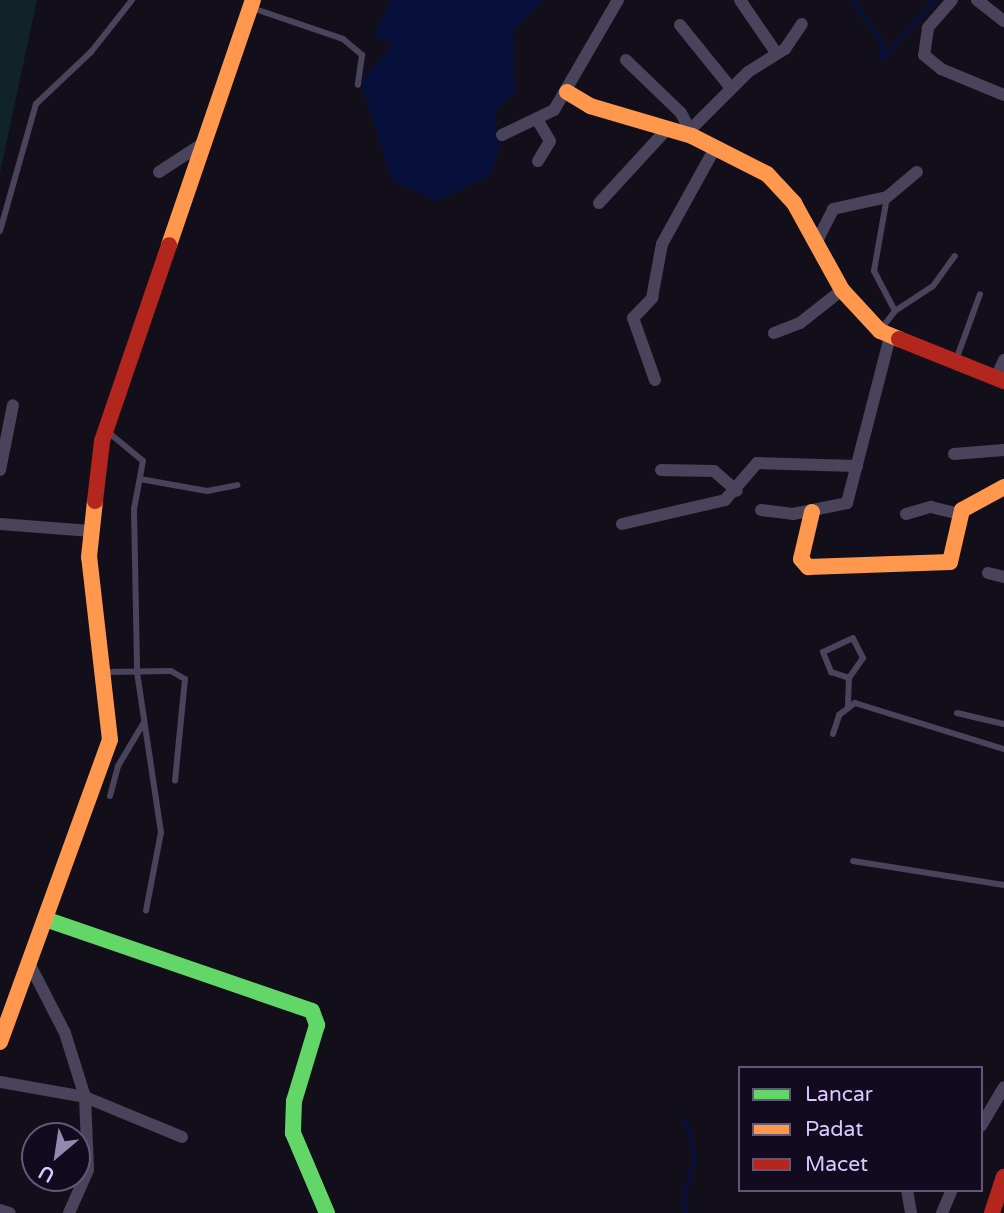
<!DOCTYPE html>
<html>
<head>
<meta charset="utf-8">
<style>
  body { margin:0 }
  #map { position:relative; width:1004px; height:1213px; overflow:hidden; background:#130f1a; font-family:"Varela Round",sans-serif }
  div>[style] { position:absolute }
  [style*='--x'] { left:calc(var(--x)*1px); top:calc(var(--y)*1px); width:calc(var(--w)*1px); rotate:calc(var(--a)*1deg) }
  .green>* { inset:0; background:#0f2328 }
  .water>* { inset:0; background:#07103b }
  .stream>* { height:3.5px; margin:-1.75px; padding:0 1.75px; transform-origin:1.75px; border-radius:1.75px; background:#07103b }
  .lane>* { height:6px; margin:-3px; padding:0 3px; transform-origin:3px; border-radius:3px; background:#49445c }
  .street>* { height:12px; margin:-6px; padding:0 6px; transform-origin:6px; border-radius:6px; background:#49445c }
  .fast>* { height:16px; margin:-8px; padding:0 8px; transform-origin:8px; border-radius:8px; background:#63d668 }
  .slow>* { height:16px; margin:-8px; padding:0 8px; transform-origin:8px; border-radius:8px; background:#ff974d }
  .jam>* { height:16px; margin:-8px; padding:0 8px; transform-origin:8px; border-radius:8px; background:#b3261e }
  span { translate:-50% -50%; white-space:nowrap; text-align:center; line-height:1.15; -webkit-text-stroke:5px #120b1f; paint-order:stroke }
  .legend { position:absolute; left:738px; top:1066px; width:245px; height:126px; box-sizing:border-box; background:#120b1f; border:2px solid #625779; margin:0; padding:9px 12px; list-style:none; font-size:21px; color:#d9c9ff }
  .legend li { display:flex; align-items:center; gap:14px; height:35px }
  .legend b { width:35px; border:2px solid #625779 }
  .north { position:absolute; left:21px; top:1122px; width:70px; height:70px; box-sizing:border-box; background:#120b1f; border:2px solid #625779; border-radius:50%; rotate:209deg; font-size:19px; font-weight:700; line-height:28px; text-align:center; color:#d9c9ff }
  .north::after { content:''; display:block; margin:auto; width:24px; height:32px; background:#9488af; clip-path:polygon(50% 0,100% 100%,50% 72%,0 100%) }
</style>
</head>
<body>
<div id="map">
  <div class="green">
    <div style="clip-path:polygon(0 0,37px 0,0 173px)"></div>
  </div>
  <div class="water">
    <div style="clip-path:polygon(391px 0,544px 0,513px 30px,515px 93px,499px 106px,494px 122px,500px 147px,490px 176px,436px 201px,392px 180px,361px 82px,393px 43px,373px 37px)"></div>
  </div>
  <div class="stream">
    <div style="--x:853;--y:0;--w:51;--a:55.4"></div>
    <div style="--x:882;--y:42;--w:17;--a:87"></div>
    <div style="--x:883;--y:59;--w:79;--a:-48.6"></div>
    <div style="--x:686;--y:1119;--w:40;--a:75.6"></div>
    <div style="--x:696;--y:1158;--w:41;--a:107.1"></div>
    <div style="--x:684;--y:1197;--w:16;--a:83"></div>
  </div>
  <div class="lane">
    <div style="--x:252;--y:8;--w:96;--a:18.8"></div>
    <div style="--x:343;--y:39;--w:25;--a:40"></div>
    <div style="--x:362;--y:55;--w:30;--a:98"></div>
    <div style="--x:887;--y:197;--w:75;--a:100"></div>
    <div style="--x:874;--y:271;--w:45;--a:62.3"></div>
    <div style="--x:0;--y:231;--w:132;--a:-74.2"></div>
    <div style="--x:36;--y:104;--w:76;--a:-43.4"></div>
    <div style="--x:91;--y:52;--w:66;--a:-51.7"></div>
    <div style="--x:881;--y:329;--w:23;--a:-52"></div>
    <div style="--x:895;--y:311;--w:45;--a:-33.3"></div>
    <div style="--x:933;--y:286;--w:37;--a:-54"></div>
    <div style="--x:956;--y:360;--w:70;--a:-70"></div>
    <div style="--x:108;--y:432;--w:45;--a:39.6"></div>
    <div style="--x:143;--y:461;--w:49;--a:100.6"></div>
    <div style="--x:134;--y:509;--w:163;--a:88.9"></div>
    <div style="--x:137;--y:672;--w:162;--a:81.5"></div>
    <div style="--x:161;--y:832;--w:80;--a:100.8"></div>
    <div style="--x:140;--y:479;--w:68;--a:10.2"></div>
    <div style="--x:207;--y:491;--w:31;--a:-11"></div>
    <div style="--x:107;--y:672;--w:64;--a:-0.9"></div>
    <div style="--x:171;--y:671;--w:16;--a:30"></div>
    <div style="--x:185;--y:679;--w:102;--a:95.6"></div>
    <div style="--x:848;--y:705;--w:27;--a:-88"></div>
    <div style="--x:849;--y:678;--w:24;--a:-55"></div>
    <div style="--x:863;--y:658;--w:22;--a:-117"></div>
    <div style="--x:853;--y:638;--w:33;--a:155"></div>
    <div style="--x:823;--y:652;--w:22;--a:68"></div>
    <div style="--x:831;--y:672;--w:19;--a:18"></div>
    <div style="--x:957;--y:713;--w:48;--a:13.2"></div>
    <div style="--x:833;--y:734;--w:20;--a:-72"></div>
    <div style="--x:839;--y:715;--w:20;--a:-37"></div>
    <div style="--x:855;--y:703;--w:156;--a:17.2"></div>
    <div style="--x:110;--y:796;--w:31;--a:-75"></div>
    <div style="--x:118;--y:766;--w:49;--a:-59.2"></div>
    <div style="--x:853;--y:861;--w:153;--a:9"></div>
  </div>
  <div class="street">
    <div style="--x:740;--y:0;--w:65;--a:55.6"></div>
    <div style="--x:952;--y:0;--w:37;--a:131"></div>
    <div style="--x:928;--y:28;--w:27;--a:98"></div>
    <div style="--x:924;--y:55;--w:22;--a:39"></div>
    <div style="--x:941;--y:69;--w:68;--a:22.4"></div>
    <div style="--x:977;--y:0;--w:34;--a:38"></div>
    <div style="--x:680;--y:25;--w:81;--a:51"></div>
    <div style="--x:626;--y:60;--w:76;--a:43.9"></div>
    <div style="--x:681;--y:113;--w:25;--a:63"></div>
    <div style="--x:692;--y:128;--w:79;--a:-45"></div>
    <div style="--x:748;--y:72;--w:44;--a:-31.9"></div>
    <div style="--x:785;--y:49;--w:30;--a:-56"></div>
    <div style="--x:502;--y:135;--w:58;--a:-25.7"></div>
    <div style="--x:554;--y:110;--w:127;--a:-59.8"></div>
    <div style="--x:538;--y:161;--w:23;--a:-59"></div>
    <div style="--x:550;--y:141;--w:23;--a:-121"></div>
    <div style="--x:159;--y:172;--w:55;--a:-33.1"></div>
    <div style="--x:599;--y:203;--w:100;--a:-47.4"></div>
    <div style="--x:816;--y:243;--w:38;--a:-63"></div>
    <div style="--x:833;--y:209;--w:55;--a:-12.5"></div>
    <div style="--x:887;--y:197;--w:39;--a:-40"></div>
    <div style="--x:774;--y:333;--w:28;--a:-21"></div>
    <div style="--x:800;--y:323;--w:53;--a:-38.2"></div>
    <div style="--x:996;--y:378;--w:20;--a:-66"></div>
    <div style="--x:655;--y:380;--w:66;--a:-109.5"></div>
    <div style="--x:633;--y:318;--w:28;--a:-46"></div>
    <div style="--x:652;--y:298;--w:55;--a:-79.5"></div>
    <div style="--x:662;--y:244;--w:112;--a:-61.1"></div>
    <div style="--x:954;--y:454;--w:50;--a:-4.6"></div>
    <div style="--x:0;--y:470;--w:66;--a:-78.7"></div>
    <div style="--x:661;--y:470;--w:53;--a:1.1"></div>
    <div style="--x:714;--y:471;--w:30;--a:41"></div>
    <div style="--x:761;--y:510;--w:32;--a:7"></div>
    <div style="--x:793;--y:514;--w:55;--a:-11.5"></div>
    <div style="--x:847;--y:503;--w:171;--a:-75.5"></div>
    <div style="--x:906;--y:514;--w:26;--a:-16"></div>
    <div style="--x:931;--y:507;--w:29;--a:14"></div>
    <div style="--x:0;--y:524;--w:91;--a:4.4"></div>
    <div style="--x:622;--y:524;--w:106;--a:-13.1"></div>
    <div style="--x:725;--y:500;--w:49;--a:-49.1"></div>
    <div style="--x:757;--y:463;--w:100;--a:1.7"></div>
    <div style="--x:988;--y:573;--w:16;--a:14"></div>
    <div style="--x:30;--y:965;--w:76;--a:62.8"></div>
    <div style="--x:65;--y:1033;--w:67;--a:72.6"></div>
    <div style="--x:85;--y:1097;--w:73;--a:87.6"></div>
    <div style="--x:88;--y:1170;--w:47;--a:113.8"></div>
    <div style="--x:0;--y:1082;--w:86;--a:10"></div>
    <div style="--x:85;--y:1097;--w:105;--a:22.4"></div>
    <div style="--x:981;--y:1126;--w:45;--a:-59.5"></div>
    <div style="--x:907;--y:1190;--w:23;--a:80"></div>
    <div style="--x:0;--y:1210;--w:10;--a:17"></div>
    <div style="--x:942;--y:1213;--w:25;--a:-67"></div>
  </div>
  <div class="fast">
    <div style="--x:45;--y:919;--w:282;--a:19"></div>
    <div style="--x:312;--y:1011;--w:15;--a:70"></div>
    <div style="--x:317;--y:1025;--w:79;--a:106.8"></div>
    <div style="--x:294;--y:1101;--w:32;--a:92"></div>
    <div style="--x:293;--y:1133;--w:87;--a:67"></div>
  </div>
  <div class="slow">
    <div style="--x:567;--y:92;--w:27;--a:31"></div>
    <div style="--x:590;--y:106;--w:106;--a:16.4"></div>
    <div style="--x:692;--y:136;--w:84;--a:26.9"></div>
    <div style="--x:767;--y:174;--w:40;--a:47"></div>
    <div style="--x:794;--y:203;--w:99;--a:61.1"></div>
    <div style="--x:842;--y:290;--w:56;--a:47.2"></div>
    <div style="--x:880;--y:331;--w:21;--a:23"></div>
    <div style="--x:169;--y:245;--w:259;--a:-71.1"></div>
    <div style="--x:812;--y:512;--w:48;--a:103.2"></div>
    <div style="--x:801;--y:559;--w:11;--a:49"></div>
    <div style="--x:808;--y:567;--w:142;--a:-2"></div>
    <div style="--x:950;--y:562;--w:53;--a:-77"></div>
    <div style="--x:962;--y:510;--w:48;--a:-28.7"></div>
    <div style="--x:0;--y:1042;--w:321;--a:-70"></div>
    <div style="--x:110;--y:740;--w:184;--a:-96.5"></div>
    <div style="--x:89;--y:557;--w:56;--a:-83.9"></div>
  </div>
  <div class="jam">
    <div style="--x:899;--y:339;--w:113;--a:21.8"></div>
    <div style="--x:95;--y:501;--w:60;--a:-83.3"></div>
    <div style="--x:102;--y:441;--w:207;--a:-71.1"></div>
    <div style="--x:992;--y:1213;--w:38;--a:-72"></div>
  </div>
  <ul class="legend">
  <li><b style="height:9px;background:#63d668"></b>Lancar</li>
  <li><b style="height:9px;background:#ff974d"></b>Padat</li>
  <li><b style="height:9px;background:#b3261e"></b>Macet</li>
  </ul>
  <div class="north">U</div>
</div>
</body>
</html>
